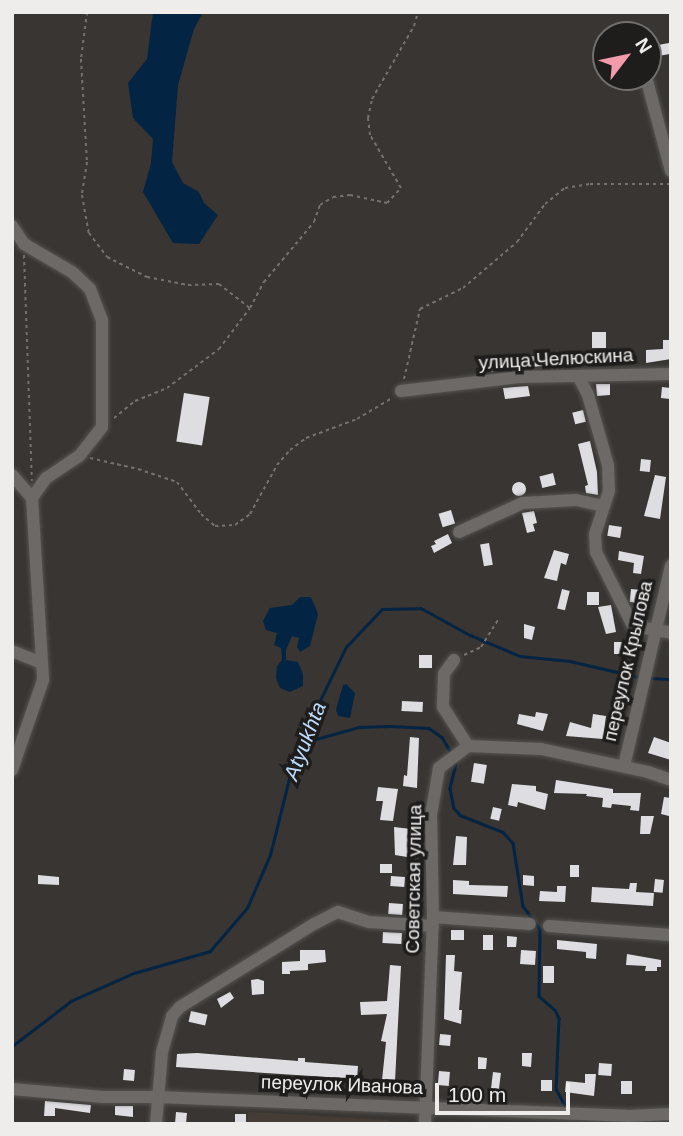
<!DOCTYPE html>
<html>
<head>
<meta charset="utf-8">
<style>
  body { margin:0 }
  #map { position:relative; width:683px; height:1136px; overflow:hidden; background:#383532; font-family:Arial,sans-serif }
  div>[style] { position:absolute }
  [style*='--x'] { left:calc(var(--x)*1px); top:calc(var(--y)*1px); width:calc(var(--w)*1px); rotate:calc(var(--a)*1deg) }
  .built>* { inset:0; background:#453d35 }
  .water>* { inset:0; background:#032442 }
  .stream>* { height:2.5px; margin:-1.25px; padding:0 1.25px; transform-origin:1.25px; border-radius:1.25px; background:#032442 }
  .building>* { inset:0; background:#dddde2; transform-origin:0 0 }
  .round { border-radius:50% }
  .path>* { height:2px; margin-top:-1px; transform-origin:0; background:repeating-linear-gradient(90deg,#74716f 0 3.5px,transparent 0 7px) }
  .roads { filter:drop-shadow(0 0 2px #555350) drop-shadow(0 0 2px #555350) }
  .minor>* { height:12px; margin:-6px; padding:0 6px; transform-origin:6px; border-radius:6px; background:#6c6966 }
  span { translate:-50% -50%; white-space:nowrap; text-align:center; line-height:1.15; -webkit-text-stroke:7px #1e1d1c; paint-order:stroke }
  .street-label { font-size:19px; color:#efedeb }
  .water-label { font-size:21px; color:#bddcfe; font-style:italic }
  .frame { position:absolute; inset:0; border:14px solid #efedeb; pointer-events:none }
  .north { position:absolute; left:592px; top:21px; width:70px; height:70px; box-sizing:border-box; background:#1e1d1c; border:2px solid #72706f; border-radius:50%; rotate:58deg; font-size:19px; font-weight:700; line-height:28px; text-align:center; color:#efedeb }
  .north::after { content:''; display:block; margin:auto; width:24px; height:32px; background:#f39aab; clip-path:polygon(50% 0,100% 100%,50% 72%,0 100%) }
  .scale { position:absolute; left:435px; top:1083px; width:135px; height:32px; box-sizing:border-box; border:4px solid #efedeb; border-top:0; padding-left:9px; font-size:21px; line-height:24px; white-space:nowrap; color:#efedeb; -webkit-text-stroke:5px #1e1d1c; paint-order:stroke }
</style>
</head>
<body>
<div id="map">
  <div class="built">
    <div style="clip-path:polygon(248px 1112px,389px 1120px,389px 1124px,247px 1124px)"></div>
  </div>
  <div class="water">
    <div style="clip-path:polygon(153px 12px,203px 12px,194px 29px,178px 85px,172px 162px,183px 183px,199px 192px,204px 203px,218px 215px,199px 244px,173px 243px,143px 192px,151px 163px,153px 139px,133px 118px,128px 83px,147px 59px)"></div>
    <div style="clip-path:polygon(300px 597px,311px 597px,318px 614px,310px 646px,300px 652px,297px 647px,299px 638px,292px 636px,286px 650px,286px 660px,298px 662px,303px 674px,303px 686px,290px 692px,280px 688px,276px 678px,277px 666px,282px 660px,281px 648px,274px 645px,277px 633px,266px 630px,263px 621px,270px 608px,292px 605px)"></div>
    <div style="clip-path:polygon(346px 684px,355px 693px,350px 718px,338px 716px,336px 710px,343px 685px)"></div>
  </div>
  <div class="stream">
    <div style="--x:650;--y:678;--w:21;--a:3"></div>
    <div style="--x:302;--y:743;--w:59;--a:-15.7"></div>
    <div style="--x:359;--y:727;--w:31;--a:-2"></div>
    <div style="--x:390;--y:726;--w:39;--a:3"></div>
    <div style="--x:429;--y:728;--w:16;--a:35"></div>
    <div style="--x:442;--y:737;--w:16;--a:60"></div>
    <div style="--x:456;--y:764;--w:25;--a:104"></div>
    <div style="--x:450;--y:788;--w:20;--a:79"></div>
    <div style="--x:454;--y:808;--w:9;--a:49"></div>
    <div style="--x:460;--y:815;--w:46;--a:21.6"></div>
    <div style="--x:503;--y:832;--w:15;--a:48"></div>
    <div style="--x:513;--y:843;--w:64;--a:81"></div>
    <div style="--x:523;--y:906;--w:29;--a:54"></div>
    <div style="--x:540;--y:929;--w:67;--a:90.9"></div>
    <div style="--x:539;--y:996;--w:21;--a:41"></div>
    <div style="--x:555;--y:1010;--w:9;--a:63"></div>
    <div style="--x:559;--y:1018;--w:71;--a:92.4"></div>
    <div style="--x:556;--y:1089;--w:23;--a:61"></div>
    <div style="--x:12;--y:1046;--w:74;--a:-37.3"></div>
    <div style="--x:71;--y:1001;--w:69;--a:-24"></div>
    <div style="--x:134;--y:973;--w:79;--a:-16.1"></div>
    <div style="--x:210;--y:951;--w:57;--a:-49.3"></div>
    <div style="--x:247;--y:908;--w:58;--a:-66.5"></div>
    <div style="--x:270;--y:855;--w:78;--a:-76"></div>
    <div style="--x:289;--y:779;--w:64;--a:-69.9"></div>
    <div style="--x:311;--y:719;--w:80;--a:-64.1"></div>
    <div style="--x:346;--y:647;--w:52;--a:-46.5"></div>
    <div style="--x:382;--y:609;--w:39;--a:-1"></div>
    <div style="--x:421;--y:608;--w:56;--a:28.9"></div>
    <div style="--x:470;--y:635;--w:54;--a:22.8"></div>
    <div style="--x:520;--y:656;--w:50;--a:5.7"></div>
    <div style="--x:570;--y:661;--w:71;--a:13.1"></div>
  </div>
  <div class="building">
    <div style="left:669px;top:43px;width:11px;height:17px;rotate:80deg"></div>
    <div style="left:592px;top:332px;width:14px;height:16px"></div>
    <div style="clip-path:polygon(663px 340px,670px 340px,671px 359px,646px 363px,646px 350px,663px 349px)"></div>
    <div style="clip-path:polygon(538px 356px,542px 358px,542px 366px,522px 368px,521px 357px)"></div>
    <div style="clip-path:polygon(573px 356px,574px 366px,557px 366px,557px 357px)"></div>
    <div style="left:500px;top:359px;width:12px;height:10px;rotate:85deg"></div>
    <div style="clip-path:polygon(596px 384px,610px 384px,610px 395px,597px 396px)"></div>
    <div style="clip-path:polygon(528px 386px,530px 396px,505px 399px,503px 388px)"></div>
    <div style="left:662px;top:387px;width:9px;height:11px;rotate:6deg"></div>
    <div style="left:184px;top:393px;width:26px;height:49px;rotate:9deg"></div>
    <div style="left:583px;top:410px;width:12px;height:11px;rotate:76deg"></div>
    <div style="clip-path:polygon(590px 441px,597px 472px,598px 495px,586px 493px,585px 486px,588px 485px,578px 444px)"></div>
    <div style="left:641px;top:459px;width:10px;height:12px;rotate:6deg"></div>
    <div style="left:553px;top:473px;width:12px;height:14px;rotate:76deg"></div>
    <div style="clip-path:polygon(655px 475px,666px 477px,660px 519px,644px 516px)"></div>
    <div class="round" style="left:512px;top:482px;width:14px;height:14px"></div>
    <div style="left:451px;top:510px;width:14px;height:13px;rotate:73deg"></div>
    <div style="clip-path:polygon(534px 511px,537px 523px,533px 524px,535px 531px,527px 533px,522px 513px)"></div>
    <div style="left:609px;top:525px;width:13px;height:11px;rotate:9deg"></div>
    <div style="clip-path:polygon(448px 534px,452px 543px,434px 553px,431px 546px,436px 544px,434px 541px)"></div>
    <div style="left:489px;top:543px;width:22px;height:9px;rotate:80deg"></div>
    <div style="clip-path:polygon(554px 550px,569px 554px,566px 565px,561px 563px,557px 581px,544px 578px)"></div>
    <div style="clip-path:polygon(619px 551px,644px 556px,641px 574px,633px 573px,634px 563px,618px 560px)"></div>
    <div style="left:562px;top:589px;width:8px;height:20px;rotate:14deg"></div>
    <div style="left:631px;top:589px;width:10px;height:13px;rotate:6deg"></div>
    <div style="left:587px;top:592px;width:12px;height:13px"></div>
    <div style="clip-path:polygon(611px 605px,616px 632px,606px 634px,598px 607px)"></div>
    <div style="clip-path:polygon(524px 624px,535px 627px,532px 640px,524px 638px)"></div>
    <div style="left:614px;top:642px;width:9px;height:12px"></div>
    <div style="left:419px;top:655px;width:13px;height:13px"></div>
    <div style="left:402px;top:701px;width:21px;height:10px;rotate:3deg"></div>
    <div style="clip-path:polygon(536px 712px,548px 714px,543px 731px,517px 724px,519px 714px,535px 717px)"></div>
    <div style="clip-path:polygon(593px 714px,606px 716px,603px 739px,566px 736px,570px 722px,591px 728px)"></div>
    <div style="clip-path:polygon(410px 737px,419px 738px,417px 788px,403px 786px,404px 775px,407px 776px)"></div>
    <div style="clip-path:polygon(654px 737px,671px 743px,671px 760px,648px 753px)"></div>
    <div style="left:474px;top:763px;width:13px;height:19px;rotate:9deg"></div>
    <div style="clip-path:polygon(556px 780px,613px 789px,613px 793px,641px 793px,639px 811px,630px 810px,631px 806px,612px 804px,611px 808px,602px 807px,603px 798px,586px 796px,587px 794px,554px 793px)"></div>
    <div style="clip-path:polygon(512px 784px,536px 786px,536px 791px,548px 794px,545px 810px,518px 802px,517px 807px,508px 805px)"></div>
    <div style="clip-path:polygon(378px 787px,398px 789px,393px 821px,380px 820px,383px 801px,376px 801px)"></div>
    <div style="clip-path:polygon(664px 797px,671px 798px,669px 816px,661px 814px)"></div>
    <div style="left:493px;top:807px;width:9px;height:12px;rotate:13deg"></div>
    <div style="clip-path:polygon(641px 816px,654px 816px,650px 834px,640px 834px)"></div>
    <div style="clip-path:polygon(394px 827px,411px 829px,407px 857px,395px 855px)"></div>
    <div style="clip-path:polygon(456px 836px,467px 837px,466px 865px,453px 865px)"></div>
    <div style="left:380px;top:864px;width:12px;height:9px"></div>
    <div style="left:570px;top:865px;width:9px;height:12px"></div>
    <div style="clip-path:polygon(38px 875px,59px 877px,59px 885px,38px 884px)"></div>
    <div style="clip-path:polygon(523px 875px,534px 876px,534px 886px,523px 885px)"></div>
    <div style="left:391px;top:876px;width:14px;height:10px;rotate:4deg"></div>
    <div style="left:655px;top:879px;width:9px;height:13px;rotate:6deg"></div>
    <div style="clip-path:polygon(453px 880px,469px 881px,469px 885px,508px 886px,507px 897px,453px 894px)"></div>
    <div style="clip-path:polygon(630px 883px,637px 883px,636px 892px,654px 893px,653px 906px,591px 902px,592px 887px,629px 889px)"></div>
    <div style="clip-path:polygon(557px 886px,566px 886px,565px 902px,539px 901px,540px 891px,557px 892px)"></div>
    <div style="left:389px;top:903px;width:14px;height:11px;rotate:4deg"></div>
    <div style="left:451px;top:930px;width:13px;height:10px"></div>
    <div style="left:383px;top:932px;width:19px;height:11px;rotate:3deg"></div>
    <div style="left:483px;top:935px;width:10px;height:15px"></div>
    <div style="clip-path:polygon(507px 936px,517px 937px,516px 947px,507px 947px)"></div>
    <div style="clip-path:polygon(557px 940px,597px 944px,596px 959px,586px 958px,586px 952px,557px 949px)"></div>
    <div style="clip-path:polygon(300px 950px,325px 950px,326px 962px,308px 964px,308px 970px,290px 971px,290px 974px,282px 974px,282px 962px,300px 961px)"></div>
    <div style="left:521px;top:950px;width:15px;height:14px;rotate:4deg"></div>
    <div style="clip-path:polygon(627px 954px,661px 960px,661px 967px,657px 967px,657px 971px,645px 971px,646px 966px,626px 965px)"></div>
    <div style="clip-path:polygon(446px 955px,455px 955px,454px 971px,462px 972px,459px 1010px,462px 1010px,461px 1024px,444px 1019px)"></div>
    <div style="clip-path:polygon(390px 965px,401px 966px,395px 1081px,382px 1080px,386px 1042px,381px 1041px,387px 1014px,361px 1015px,360px 1002px,387px 1001px)"></div>
    <div style="left:543px;top:966px;width:11px;height:17px"></div>
    <div style="clip-path:polygon(258px 979px,264px 981px,264px 994px,252px 995px,251px 980px)"></div>
    <div style="clip-path:polygon(230px 992px,234px 998px,221px 1008px,217px 999px)"></div>
    <div style="left:191px;top:1011px;width:17px;height:11px;rotate:13deg"></div>
    <div style="left:440px;top:1034px;width:11px;height:11px;rotate:5deg"></div>
    <div style="clip-path:polygon(197px 1053px,298px 1061px,298px 1058px,305px 1058px,305px 1062px,358px 1066px,357px 1079px,176px 1067px,177px 1054px)"></div>
    <div style="clip-path:polygon(522px 1053px,532px 1053px,531px 1067px,522px 1066px)"></div>
    <div style="clip-path:polygon(478px 1057px,487px 1058px,486px 1069px,478px 1069px)"></div>
    <div style="left:599px;top:1063px;width:13px;height:12px;rotate:4deg"></div>
    <div style="left:124px;top:1069px;width:11px;height:11px;rotate:5deg"></div>
    <div style="left:439px;top:1071px;width:11px;height:14px;rotate:5deg"></div>
    <div style="left:493px;top:1072px;width:8px;height:16px;rotate:7deg"></div>
    <div style="clip-path:polygon(585px 1074px,596px 1074px,594px 1096px,565px 1092px,566px 1081px,585px 1083px)"></div>
    <div style="left:541px;top:1080px;width:11px;height:11px"></div>
    <div style="left:621px;top:1081px;width:11px;height:13px"></div>
    <div style="clip-path:polygon(45px 1101px,91px 1105px,90px 1113px,55px 1108px,55px 1116px,44px 1116px)"></div>
    <div style="clip-path:polygon(115px 1106px,133px 1106px,133px 1117px,115px 1115px)"></div>
    <div style="left:176px;top:1112px;width:11px;height:10px;rotate:5deg"></div>
    <div style="left:235px;top:1114px;width:11px;height:10px"></div>
  </div>
  <div class="path">
    <div style="--x:87;--y:12;--w:47;--a:97.3"></div>
    <div style="--x:81;--y:59;--w:103;--a:86.7"></div>
    <div style="--x:87;--y:162;--w:33;--a:99"></div>
    <div style="--x:82;--y:195;--w:39;--a:80"></div>
    <div style="--x:89;--y:233;--w:30;--a:53"></div>
    <div style="--x:107;--y:257;--w:45;--a:26.6"></div>
    <div style="--x:147;--y:277;--w:42;--a:11"></div>
    <div style="--x:188;--y:285;--w:31;--a:-2"></div>
    <div style="--x:219;--y:284;--w:39;--a:38"></div>
    <div style="--x:24;--y:255;--w:226;--a:88"></div>
    <div style="--x:404;--y:379;--w:72;--a:-77.1"></div>
    <div style="--x:420;--y:309;--w:48;--a:-26"></div>
    <div style="--x:463;--y:288;--w:71;--a:-40.4"></div>
    <div style="--x:517;--y:242;--w:47;--a:-53.6"></div>
    <div style="--x:545;--y:204;--w:26;--a:-39"></div>
    <div style="--x:565;--y:188;--w:25;--a:-9"></div>
    <div style="--x:590;--y:184;--w:81;--a:0"></div>
    <div style="--x:114;--y:418;--w:27;--a:-39"></div>
    <div style="--x:135;--y:401;--w:35;--a:-22"></div>
    <div style="--x:167;--y:388;--w:65;--a:-36.9"></div>
    <div style="--x:219;--y:349;--w:51;--a:-52.9"></div>
    <div style="--x:250;--y:308;--w:30;--a:-62"></div>
    <div style="--x:264;--y:282;--w:78;--a:-50.2"></div>
    <div style="--x:314;--y:222;--w:18;--a:-71"></div>
    <div style="--x:320;--y:205;--w:15;--a:-32"></div>
    <div style="--x:333;--y:197;--w:17;--a:-7"></div>
    <div style="--x:350;--y:195;--w:38;--a:12"></div>
    <div style="--x:387;--y:203;--w:21;--a:-47"></div>
    <div style="--x:401;--y:188;--w:61;--a:-120.3"></div>
    <div style="--x:370;--y:135;--w:17;--a:-97"></div>
    <div style="--x:368;--y:118;--w:19;--a:-78"></div>
    <div style="--x:372;--y:99;--w:84;--a:-60.1"></div>
    <div style="--x:414;--y:26;--w:15;--a:-74"></div>
    <div style="--x:90;--y:458;--w:49;--a:12.9"></div>
    <div style="--x:138;--y:469;--w:41;--a:18.4"></div>
    <div style="--x:177;--y:482;--w:40;--a:53"></div>
    <div style="--x:201;--y:514;--w:18;--a:41"></div>
    <div style="--x:215;--y:526;--w:20;--a:-3"></div>
    <div style="--x:235;--y:525;--w:19;--a:-36"></div>
    <div style="--x:250;--y:514;--w:56;--a:-61.1"></div>
    <div style="--x:277;--y:465;--w:20;--a:-49"></div>
    <div style="--x:290;--y:450;--w:20;--a:-37"></div>
    <div style="--x:306;--y:438;--w:54;--a:-20.4"></div>
    <div style="--x:357;--y:419;--w:41;--a:-31"></div>
    <div style="--x:464;--y:655;--w:19;--a:-25"></div>
    <div style="--x:481;--y:647;--w:34;--a:-58"></div>
  </div>
  <div class="roads">
    <div class="minor">
      <div style="--x:646;--y:77;--w:97;--a:75.1"></div>
      <div style="--x:12;--y:226;--w:22;--a:56"></div>
      <div style="--x:24;--y:244;--w:56;--a:30.3"></div>
      <div style="--x:72;--y:272;--w:25;--a:43"></div>
      <div style="--x:90;--y:289;--w:33;--a:69"></div>
      <div style="--x:102;--y:320;--w:107;--a:90"></div>
      <div style="--x:102;--y:427;--w:37;--a:128"></div>
      <div style="--x:79;--y:456;--w:40;--a:146"></div>
      <div style="--x:46;--y:478;--w:24;--a:125"></div>
      <div style="--x:32;--y:498;--w:182;--a:86.5"></div>
      <div style="--x:43;--y:680;--w:95;--a:109"></div>
      <div style="--x:578;--y:376;--w:21;--a:62"></div>
      <div style="--x:588;--y:395;--w:73;--a:74.1"></div>
      <div style="--x:608;--y:465;--w:26;--a:88"></div>
      <div style="--x:609;--y:491;--w:45;--a:108"></div>
      <div style="--x:595;--y:534;--w:18;--a:87"></div>
      <div style="--x:596;--y:552;--w:83;--a:63.4"></div>
      <div style="--x:633;--y:626;--w:39;--a:10"></div>
      <div style="--x:401;--y:391;--w:121;--a:-6.7"></div>
      <div style="--x:521;--y:377;--w:150;--a:-1.1"></div>
      <div style="--x:12;--y:475;--w:30;--a:49"></div>
      <div style="--x:459;--y:532;--w:70;--a:-24.4"></div>
      <div style="--x:523;--y:503;--w:53;--a:-3.2"></div>
      <div style="--x:576;--y:500;--w:29;--a:12"></div>
      <div style="--x:12;--y:651;--w:32;--a:22"></div>
      <div style="--x:454;--y:660;--w:17;--a:126"></div>
      <div style="--x:444;--y:674;--w:33;--a:92"></div>
      <div style="--x:443;--y:707;--w:46;--a:57.3"></div>
      <div style="--x:468;--y:746;--w:73;--a:2.4"></div>
      <div style="--x:541;--y:749;--w:109;--a:12.1"></div>
      <div style="--x:648;--y:772;--w:24;--a:19"></div>
      <div style="--x:624;--y:766;--w:206;--a:-76.8"></div>
      <div style="--x:433;--y:917;--w:97;--a:4.1"></div>
      <div style="--x:549;--y:926;--w:122;--a:4.2"></div>
      <div style="--x:12;--y:1089;--w:91;--a:5"></div>
      <div style="--x:103;--y:1097;--w:54;--a:0"></div>
      <div style="--x:157;--y:1097;--w:470;--a:2.3"></div>
      <div style="--x:627;--y:1116;--w:44;--a:-2.6"></div>
      <div style="--x:156;--y:1124;--w:72;--a:-85.2"></div>
      <div style="--x:162;--y:1052;--w:37;--a:-74"></div>
      <div style="--x:172;--y:1016;--w:12;--a:-48"></div>
      <div style="--x:180;--y:1007;--w:158;--a:-31.8"></div>
      <div style="--x:314;--y:924;--w:27;--a:-27"></div>
      <div style="--x:338;--y:912;--w:33;--a:18"></div>
      <div style="--x:369;--y:922;--w:64;--a:3.6"></div>
      <div style="--x:425;--y:1124;--w:207;--a:-87.8"></div>
      <div style="--x:433;--y:917;--w:102;--a:-91.1"></div>
      <div style="--x:431;--y:815;--w:48;--a:-80.3"></div>
      <div style="--x:439;--y:768;--w:36;--a:-37"></div>
    </div>
  </div>
  <div class="street-label">
    <span style="left:556px;top:359px;rotate:-3deg">улица Челюскина</span>
    <span style="left:628px;top:661px;rotate:-77deg">переулок Крылова</span>
    <span style="left:414px;top:879px;rotate:-89deg">Советская улица</span>
    <span style="left:342px;top:1085px;rotate:2deg">переулок Иванова</span>
  </div>
  <div class="water-label">
    <span style="left:305px;top:741px;rotate:-69deg">Atyukhta</span>
  </div>
  <div class="frame"></div>
  <div class="north">N</div>
  <div class="scale">100 m</div>
</div>
</body>
</html>
